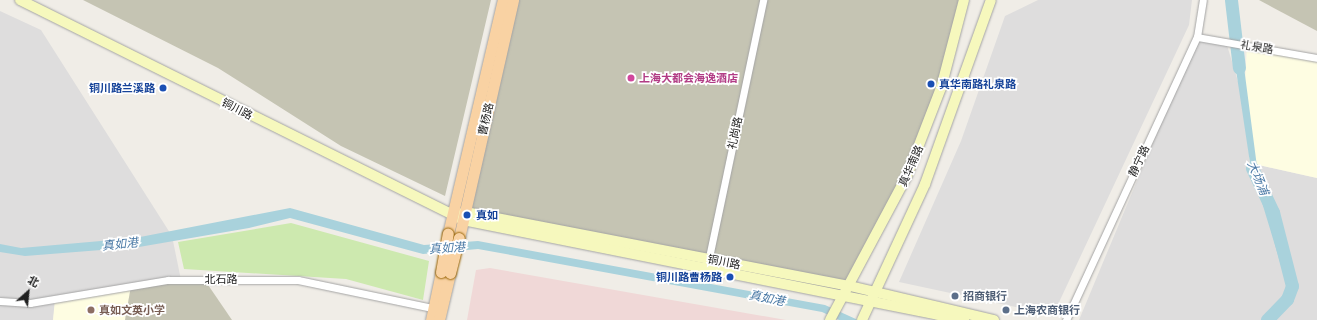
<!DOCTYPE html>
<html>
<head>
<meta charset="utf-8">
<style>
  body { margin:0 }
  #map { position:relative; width:1317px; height:320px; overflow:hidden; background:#f0ede7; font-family:"Exo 2","Noto Sans SC",sans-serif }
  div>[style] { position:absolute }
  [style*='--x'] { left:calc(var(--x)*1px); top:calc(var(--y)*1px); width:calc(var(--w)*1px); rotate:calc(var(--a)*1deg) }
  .residential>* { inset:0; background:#dedddd }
  .commercial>* { inset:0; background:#f0d8d7 }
  .education>* { inset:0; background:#fefde2 }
  .construction>* { inset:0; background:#c5c4b3 }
  .grass>* { inset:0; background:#cde9af }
  .water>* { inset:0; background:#a9d2dc }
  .river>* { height:13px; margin:-6.5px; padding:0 6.5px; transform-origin:6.5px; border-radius:6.5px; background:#a9d2dc }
  .roads { filter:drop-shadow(0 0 1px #a4a4a4) drop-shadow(0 0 1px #a4a4a4) }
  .minor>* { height:7px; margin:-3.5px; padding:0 3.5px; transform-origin:3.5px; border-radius:3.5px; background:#fff }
  .secondary>* { height:10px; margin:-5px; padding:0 5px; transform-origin:5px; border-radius:5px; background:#f6f8bd }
  .primary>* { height:11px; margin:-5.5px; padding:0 5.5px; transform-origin:5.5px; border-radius:5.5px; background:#f9d2a3 }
  .bridges { filter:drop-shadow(0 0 1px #986405) drop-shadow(0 0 1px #986405) }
  .primary-bridge>* { height:11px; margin:-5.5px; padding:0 5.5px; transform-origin:5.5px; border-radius:5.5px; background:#f9d2a3 }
  .dots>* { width:11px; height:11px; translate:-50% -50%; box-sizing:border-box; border:2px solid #fff; border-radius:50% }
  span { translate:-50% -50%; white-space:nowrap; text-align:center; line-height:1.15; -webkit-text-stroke:3.5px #fff; paint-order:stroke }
  .street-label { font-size:11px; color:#202020 }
  .hotel-label { font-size:11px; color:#b23c85; font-weight:700 }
  .left { translate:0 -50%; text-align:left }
  .transit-label { font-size:11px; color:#164399; font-weight:700 }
  .right { translate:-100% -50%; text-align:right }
  .service-label { font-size:11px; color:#4e5e75; font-weight:700 }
  .education-label { font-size:11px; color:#785e54; font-weight:700 }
  .water-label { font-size:12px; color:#4b7aa6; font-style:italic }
  .north { position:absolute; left:8px; top:272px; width:40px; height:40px; -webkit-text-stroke:3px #fff; paint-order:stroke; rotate:27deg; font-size:11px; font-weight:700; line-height:16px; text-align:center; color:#202020 }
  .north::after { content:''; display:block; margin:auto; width:14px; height:18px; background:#202020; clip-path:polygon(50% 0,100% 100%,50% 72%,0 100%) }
</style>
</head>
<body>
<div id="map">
  <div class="residential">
    <div style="clip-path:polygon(1038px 0,1192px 0,1189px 25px,1053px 315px,899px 282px,961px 141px,1005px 16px)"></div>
    <div style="clip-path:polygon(0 11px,41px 30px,172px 236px,181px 280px,56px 299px,53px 320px,0 320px)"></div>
    <div style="clip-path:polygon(1197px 37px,1226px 42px,1244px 101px,1250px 163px,1317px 178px,1317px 320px,1079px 320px)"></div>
  </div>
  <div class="commercial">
    <div style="clip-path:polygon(490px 268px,786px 320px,467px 320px,476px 270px)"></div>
  </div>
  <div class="education">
    <div style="clip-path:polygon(1247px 45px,1317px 58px,1317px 178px,1250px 163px,1244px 101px)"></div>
    <div style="clip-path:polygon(131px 286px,125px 320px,53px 320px,55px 299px)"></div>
  </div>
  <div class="construction">
    <div style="clip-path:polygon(83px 0,491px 0,445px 196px,341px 146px,218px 68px)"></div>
    <div style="clip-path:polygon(513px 0,962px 0,927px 125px,852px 283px,465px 212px)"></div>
    <div style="clip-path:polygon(1259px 0,1317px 0,1317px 31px)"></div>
    <div style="clip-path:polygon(204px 279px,232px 320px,125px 320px,131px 286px)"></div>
  </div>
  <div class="grass">
    <div style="clip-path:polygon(291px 223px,429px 261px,423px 300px,346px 279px,184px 269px,178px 242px)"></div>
  </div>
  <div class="water">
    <div style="clip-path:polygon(1227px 0,1235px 0,1241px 38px,1231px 36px)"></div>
    <div style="clip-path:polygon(1233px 50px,1242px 52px,1259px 182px,1273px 212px,1292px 286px,1289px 304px,1274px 320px,1264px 320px,1284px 302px,1287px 285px,1250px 163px)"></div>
    <div style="clip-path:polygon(290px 208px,424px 245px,478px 241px,825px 305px,858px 320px,839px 320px,822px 312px,478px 249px,423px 254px,290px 218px,249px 228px,139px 247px,25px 256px,0 252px,0 244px,21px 248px,135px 238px)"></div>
  </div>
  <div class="river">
    <div style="--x:1231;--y:0;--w:68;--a:83.3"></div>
    <div style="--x:1252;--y:168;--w:49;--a:64.5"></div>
    <div style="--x:1273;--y:212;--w:76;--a:75.6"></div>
    <div style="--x:1292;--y:286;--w:14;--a:111"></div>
    <div style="--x:1287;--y:299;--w:29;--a:134"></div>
  </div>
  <div class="roads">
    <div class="minor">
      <div style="--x:1197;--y:37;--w:122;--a:9.9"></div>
      <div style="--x:708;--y:262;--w:268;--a:-78.1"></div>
      <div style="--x:0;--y:301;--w:30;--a:4"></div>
      <div style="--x:30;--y:303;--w:140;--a:-9.5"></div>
      <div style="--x:168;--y:280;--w:130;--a:0"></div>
      <div style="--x:298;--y:280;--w:142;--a:11.8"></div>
      <div style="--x:1066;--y:320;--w:312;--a:-65.2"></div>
      <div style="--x:1197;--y:37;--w:37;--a:-81"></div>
    </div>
    <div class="secondary">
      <div style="--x:20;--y:0;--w:495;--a:26.4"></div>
      <div style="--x:463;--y:220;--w:511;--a:11.29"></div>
      <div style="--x:458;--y:215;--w:8;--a:-23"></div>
      <div style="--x:465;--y:212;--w:392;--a:10.9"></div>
      <div style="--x:850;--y:286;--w:148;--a:13.3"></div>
      <div style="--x:830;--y:320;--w:163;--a:-61.9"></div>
      <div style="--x:907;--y:176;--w:94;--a:-68.9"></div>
      <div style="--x:941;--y:88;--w:91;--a:-75.4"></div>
      <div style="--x:862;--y:320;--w:150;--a:-65.1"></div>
      <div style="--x:925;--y:184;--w:195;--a:-70.3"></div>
    </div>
    <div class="primary">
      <div style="--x:448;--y:234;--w:240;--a:-76.8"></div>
      <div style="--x:459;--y:238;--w:244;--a:-77.2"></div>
      <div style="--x:431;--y:320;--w:49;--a:-78.2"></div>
      <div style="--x:439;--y:320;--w:48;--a:-76.8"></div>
    </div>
  </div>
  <div class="bridges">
    <div class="primary-bridge">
      <div style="--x:441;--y:272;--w:39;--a:-80"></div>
      <div style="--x:450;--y:273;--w:36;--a:-76"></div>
    </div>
  </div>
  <div class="dots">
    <div style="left:631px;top:78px;background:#d1479c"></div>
    <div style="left:931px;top:84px;background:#1a4fb4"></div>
    <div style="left:163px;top:88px;background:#1a4fb4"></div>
    <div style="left:467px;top:215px;background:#1a4fb4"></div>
    <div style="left:730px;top:277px;background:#1a4fb4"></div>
    <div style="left:955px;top:296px;background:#5c6f8a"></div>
    <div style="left:91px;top:310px;background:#8d6e63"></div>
    <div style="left:1006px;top:310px;background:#5c6f8a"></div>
  </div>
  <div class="street-label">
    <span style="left:1257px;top:47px;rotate:10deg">礼泉路</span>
    <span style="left:237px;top:109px;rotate:27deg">铜川路</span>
    <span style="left:486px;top:119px;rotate:-77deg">曹杨路</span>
    <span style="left:735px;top:133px;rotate:-78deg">礼尚路</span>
    <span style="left:1139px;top:161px;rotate:-65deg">静宁路</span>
    <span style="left:911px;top:166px;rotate:-66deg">真华南路</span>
    <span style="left:724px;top:262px;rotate:11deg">铜川路</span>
    <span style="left:221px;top:279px">北石路</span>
  </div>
  <div class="hotel-label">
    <span class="left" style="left:639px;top:78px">上海大都会海逸酒店</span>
  </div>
  <div class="transit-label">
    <span class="left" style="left:939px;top:84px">真华南路礼泉路</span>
    <span class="right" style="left:155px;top:88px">铜川路兰溪路</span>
    <span class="left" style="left:476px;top:215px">真如</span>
    <span class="right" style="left:722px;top:277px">铜川路曹杨路</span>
  </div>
  <div class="service-label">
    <span class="left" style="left:963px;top:296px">招商银行</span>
    <span class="left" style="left:1014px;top:310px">上海农商银行</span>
  </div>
  <div class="education-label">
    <span class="left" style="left:99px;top:310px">真如文英小学</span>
  </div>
  <div class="water-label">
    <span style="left:1258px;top:178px;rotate:67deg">大场浦</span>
    <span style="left:120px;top:244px;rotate:-6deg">真如港</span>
    <span style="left:447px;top:248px;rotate:-4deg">真如港</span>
    <span style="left:767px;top:298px;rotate:11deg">真如港</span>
  </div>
  <div class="north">北</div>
</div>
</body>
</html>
